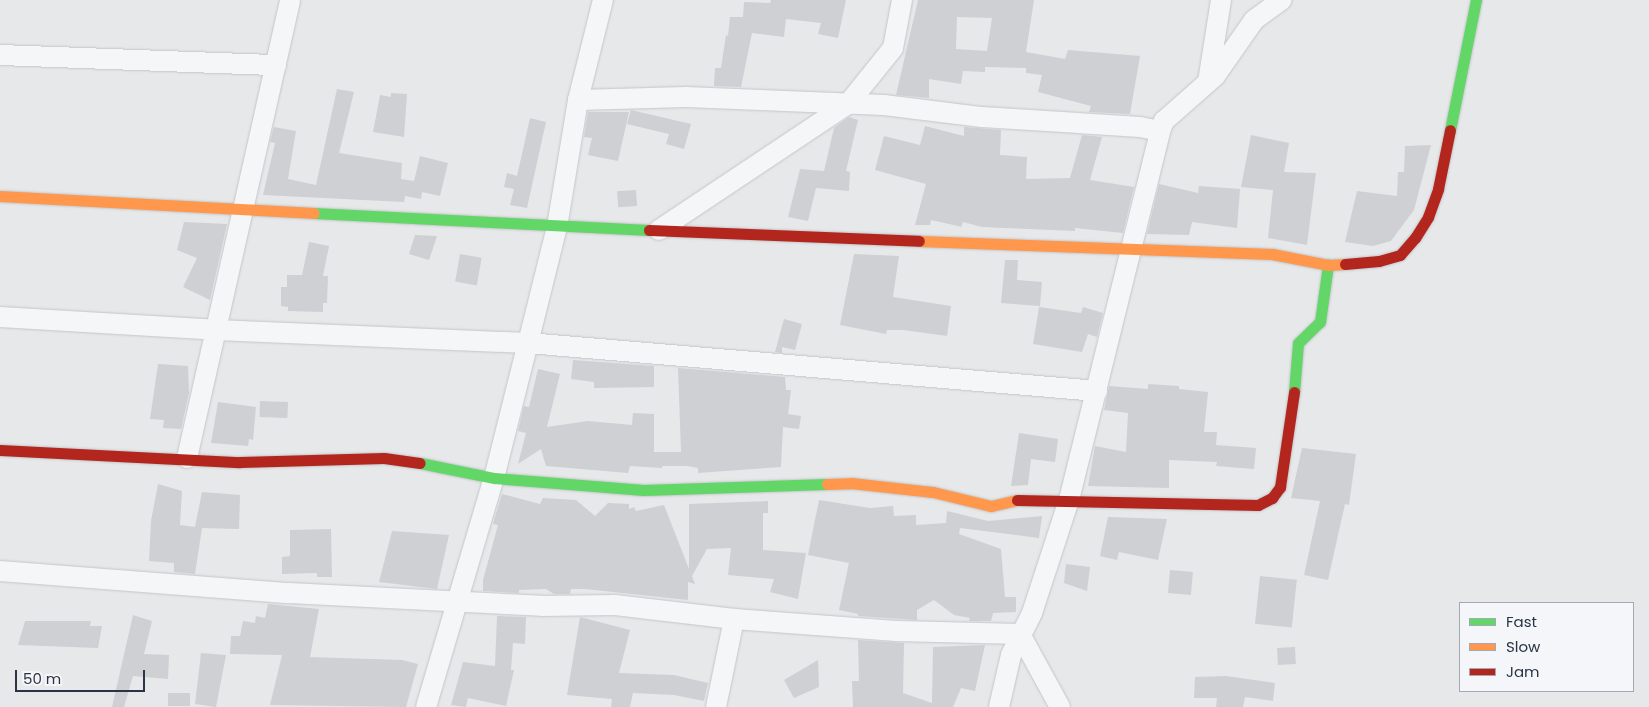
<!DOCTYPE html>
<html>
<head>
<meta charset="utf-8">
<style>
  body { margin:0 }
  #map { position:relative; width:1649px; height:707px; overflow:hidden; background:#e6e8ea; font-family:Poppins,sans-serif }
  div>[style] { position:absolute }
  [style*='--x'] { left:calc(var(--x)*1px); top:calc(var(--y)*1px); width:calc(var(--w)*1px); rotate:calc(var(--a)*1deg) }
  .building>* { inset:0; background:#ced0d3; transform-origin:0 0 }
  .roads { filter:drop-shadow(0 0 1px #c4c6c8) drop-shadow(0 0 1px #c4c6c8) }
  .street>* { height:20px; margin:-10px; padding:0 10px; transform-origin:10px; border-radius:10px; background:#f5f6f7 }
  .fast>* { height:11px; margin:-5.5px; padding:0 5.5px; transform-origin:5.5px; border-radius:5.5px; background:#63d668 }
  .slow>* { height:11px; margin:-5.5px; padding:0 5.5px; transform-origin:5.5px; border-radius:5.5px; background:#ff974d }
  .jam>* { height:11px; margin:-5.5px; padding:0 5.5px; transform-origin:5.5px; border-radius:5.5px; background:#b3261e }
  span { translate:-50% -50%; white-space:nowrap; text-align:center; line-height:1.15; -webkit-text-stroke:5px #f4f6f9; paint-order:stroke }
  .legend { position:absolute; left:1459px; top:602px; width:175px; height:90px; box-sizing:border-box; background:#f4f6f9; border:1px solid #a4a8b1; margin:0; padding:6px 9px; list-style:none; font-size:15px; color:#2b3445 }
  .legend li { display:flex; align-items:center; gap:10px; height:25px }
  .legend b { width:25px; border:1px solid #a4a8b1 }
  .scale { position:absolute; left:15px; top:670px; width:130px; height:22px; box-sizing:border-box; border:2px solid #2b3445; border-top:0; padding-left:6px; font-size:15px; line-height:18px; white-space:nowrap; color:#2b3445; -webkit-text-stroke:4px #f4f6f9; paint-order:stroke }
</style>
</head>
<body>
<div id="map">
  <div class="building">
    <div style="clip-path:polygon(771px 0,846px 0,838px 38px,818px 34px,821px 23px,786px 19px,784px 37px,752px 33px,741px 87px,714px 86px,715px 68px,721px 68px,726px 35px,728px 36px,730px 17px,743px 17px,744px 2px,770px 3px)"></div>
    <div style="clip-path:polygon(evenodd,918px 0,1034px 0,1026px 52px,1065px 59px,1068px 50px,1140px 56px,1130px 114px,1089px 112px,1091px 106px,1038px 92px,1042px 75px,1026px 73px,1026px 68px,985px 67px,985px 72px,963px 71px,961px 84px,929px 79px,929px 98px,896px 95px,918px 0,957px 17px,992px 18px,987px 51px,956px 49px,957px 17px)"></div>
    <div style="clip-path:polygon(337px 89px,354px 92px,339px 153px,402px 163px,401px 179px,414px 181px,420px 156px,448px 163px,440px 196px,422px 192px,421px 199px,405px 196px,404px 202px,263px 195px,275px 143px,270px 142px,274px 127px,296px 131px,288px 179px,316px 185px)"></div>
    <div style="clip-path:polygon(391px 93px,407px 94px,404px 137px,373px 132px,380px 95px,391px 97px)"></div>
    <div style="clip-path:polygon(631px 110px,691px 124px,684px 149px,666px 144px,669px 134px,627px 124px)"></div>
    <div style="clip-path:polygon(588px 112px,629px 112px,618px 161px,588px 155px,592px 138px,584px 137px)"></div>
    <div style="clip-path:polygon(849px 117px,858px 120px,846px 171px,850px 172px,849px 191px,816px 188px,808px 221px,788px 217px,800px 169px,824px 171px,834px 128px)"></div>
    <div style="clip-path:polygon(530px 118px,546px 122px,527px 208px,510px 205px,514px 189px,504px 187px,507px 173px,517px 176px)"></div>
    <div style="clip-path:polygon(925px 126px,964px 136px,964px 127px,1001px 130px,1000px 155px,1027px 157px,1026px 179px,1070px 178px,1082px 135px,1102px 137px,1090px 180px,1134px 187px,1123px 233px,1075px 228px,1075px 231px,982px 227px,963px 222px,961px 227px,958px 226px,931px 220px,930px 225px,915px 225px,926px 184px,875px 170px,884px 136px,920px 145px)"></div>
    <div style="clip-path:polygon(1251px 135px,1289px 143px,1284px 172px,1316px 173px,1307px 245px,1268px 238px,1273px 190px,1241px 187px)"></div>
    <div style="clip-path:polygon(1431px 145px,1414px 210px,1391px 241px,1373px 246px,1345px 242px,1357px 191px,1397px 196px,1398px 172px,1404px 172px,1405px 146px)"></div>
    <div style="clip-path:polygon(1159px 184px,1198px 193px,1199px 186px,1240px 189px,1237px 228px,1192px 222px,1189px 235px,1147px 234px)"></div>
    <div style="left:636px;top:190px;width:16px;height:19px;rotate:86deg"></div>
    <div style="clip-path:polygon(184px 222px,227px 224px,210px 300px,183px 287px,197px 258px,177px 250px)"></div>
    <div style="clip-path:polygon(415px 235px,437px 236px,429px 260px,409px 254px)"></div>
    <div style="clip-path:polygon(309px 242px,329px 246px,323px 276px,328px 276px,327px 303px,323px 303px,323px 312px,288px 311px,288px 307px,281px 306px,281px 287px,287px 287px,287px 275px,302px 275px)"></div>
    <div style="left:460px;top:254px;width:22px;height:28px;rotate:10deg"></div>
    <div style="clip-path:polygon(854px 254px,899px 256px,893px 297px,951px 306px,947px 336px,903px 330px,887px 330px,886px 334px,840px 325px)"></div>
    <div style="clip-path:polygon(1005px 260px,1018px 260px,1017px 280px,1042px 282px,1040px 306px,1001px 303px)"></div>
    <div style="clip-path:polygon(1039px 307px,1081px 313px,1083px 307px,1103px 313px,1097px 337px,1088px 334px,1082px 352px,1033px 344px)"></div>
    <div style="clip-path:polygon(784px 319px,802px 324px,795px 350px,782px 347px,782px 353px,775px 352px)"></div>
    <div style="clip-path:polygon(573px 360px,654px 366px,654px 387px,594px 388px,594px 382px,571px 379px)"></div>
    <div style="clip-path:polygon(158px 364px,188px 366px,189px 393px,181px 429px,163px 428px,164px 420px,150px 419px)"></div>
    <div style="clip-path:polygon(678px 368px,785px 377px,786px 390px,791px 390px,788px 414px,801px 416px,799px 429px,783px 427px,781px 467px,698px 473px,698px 468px,687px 466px,662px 466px,662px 468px,630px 466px,628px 473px,546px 466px,541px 449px,518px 464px,526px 433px,518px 431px,524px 406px,529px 407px,538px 369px,560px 374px,547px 427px,588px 421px,632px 425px,633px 413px,654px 414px,654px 452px,681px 452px)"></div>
    <div style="clip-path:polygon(1148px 384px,1179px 386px,1179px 389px,1208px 392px,1204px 432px,1217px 432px,1216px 445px,1256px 448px,1254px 469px,1216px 466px,1217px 462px,1169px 460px,1169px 488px,1088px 486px,1095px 446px,1126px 452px,1128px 413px,1104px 410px,1109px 386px,1148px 389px)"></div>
    <div style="left:260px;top:401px;width:28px;height:16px;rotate:2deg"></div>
    <div style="clip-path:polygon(218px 402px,256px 407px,253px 440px,249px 439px,248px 446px,211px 443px)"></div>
    <div style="clip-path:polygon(1019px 433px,1058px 439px,1055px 462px,1031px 459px,1028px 485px,1011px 486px)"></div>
    <div style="clip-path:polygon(1302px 448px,1356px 454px,1349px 505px,1345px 504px,1328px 580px,1304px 575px,1320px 501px,1291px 498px)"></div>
    <div style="clip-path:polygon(158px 484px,182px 491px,180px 525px,195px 527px,202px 492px,240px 495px,239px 529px,202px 528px,195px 574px,174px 572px,174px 563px,149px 561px,151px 521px)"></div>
    <div style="clip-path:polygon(502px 494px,540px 504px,543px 498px,576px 500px,595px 516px,608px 503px,629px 504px,629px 509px,634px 507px,636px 511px,664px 505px,689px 569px,689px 504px,768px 501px,768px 513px,763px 513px,763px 550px,806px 553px,798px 599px,770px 592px,774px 579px,728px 575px,731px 548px,707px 549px,692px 576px,695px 584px,688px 582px,688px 600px,585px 589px,571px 589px,570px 594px,554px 594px,546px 589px,519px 590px,519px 593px,483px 591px,483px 580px,498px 525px,493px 524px)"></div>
    <div style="clip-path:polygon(819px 500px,870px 508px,893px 506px,894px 516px,916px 515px,916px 525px,946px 523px,947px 511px,988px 521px,1042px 516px,1039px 538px,960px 528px,959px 534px,1001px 549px,1005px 597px,1016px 597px,1016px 612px,993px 613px,991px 621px,969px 621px,970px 618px,954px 615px,934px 600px,917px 610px,917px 620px,858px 616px,858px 614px,839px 610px,849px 563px,808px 555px)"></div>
    <div style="clip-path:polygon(1108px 517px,1167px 519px,1158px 560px,1119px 552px,1117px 560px,1100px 556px)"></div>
    <div style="clip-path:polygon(331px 529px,332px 577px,317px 577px,317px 573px,282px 574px,282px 557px,290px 556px,290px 530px)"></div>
    <div style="clip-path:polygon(392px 531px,449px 535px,437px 589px,379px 582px)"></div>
    <div style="clip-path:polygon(1066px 564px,1090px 567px,1087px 591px,1064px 583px)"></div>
    <div style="left:1170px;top:570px;width:23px;height:23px;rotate:5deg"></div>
    <div style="left:1260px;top:576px;width:37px;height:48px;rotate:6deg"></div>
    <div style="clip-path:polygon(268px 604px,319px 609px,310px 657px,402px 660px,418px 664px,406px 707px,270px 705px,282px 655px,230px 654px,231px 636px,240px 636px,243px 621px,255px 623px,256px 616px,265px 618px)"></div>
    <div style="clip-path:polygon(133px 615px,152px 621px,144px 654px,169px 655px,168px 679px,133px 676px,124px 707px,112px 707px)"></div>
    <div style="clip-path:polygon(497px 616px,526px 617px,525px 644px,513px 643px,511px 670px,514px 670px,506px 706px,468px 698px,466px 707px,451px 705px,463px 662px,495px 666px)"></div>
    <div style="clip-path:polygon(580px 617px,630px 630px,619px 673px,674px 675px,708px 683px,704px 701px,674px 695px,633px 693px,630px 707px,611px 707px,612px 699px,567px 695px)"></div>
    <div style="clip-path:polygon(25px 621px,91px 621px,90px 626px,102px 626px,98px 648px,18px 645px)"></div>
    <div style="clip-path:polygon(858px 640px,904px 643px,903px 693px,932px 703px,933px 647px,985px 645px,975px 691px,961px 688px,953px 707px,853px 707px,852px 681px,859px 681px)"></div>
    <div style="left:1295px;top:647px;width:17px;height:18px;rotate:87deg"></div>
    <div style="clip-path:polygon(201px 653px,226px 655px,216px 707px,195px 704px)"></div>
    <div style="clip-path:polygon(818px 660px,819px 687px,794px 698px,784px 680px)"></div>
    <div style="clip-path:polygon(1226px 676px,1275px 683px,1273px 701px,1245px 697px,1243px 707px,1216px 707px,1217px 698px,1194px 698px,1195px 677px)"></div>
    <div style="left:190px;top:693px;width:13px;height:22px;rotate:90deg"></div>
  </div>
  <div class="roads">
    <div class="street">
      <div style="--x:0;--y:55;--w:276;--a:2.1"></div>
      <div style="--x:1208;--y:82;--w:83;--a:-81"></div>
      <div style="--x:578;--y:100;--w:108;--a:-1.6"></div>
      <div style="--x:686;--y:97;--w:198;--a:2.3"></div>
      <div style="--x:884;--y:105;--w:99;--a:7"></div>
      <div style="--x:982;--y:117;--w:158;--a:3.6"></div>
      <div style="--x:1140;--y:127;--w:20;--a:11"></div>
      <div style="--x:1160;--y:131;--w:11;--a:-68"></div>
      <div style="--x:1164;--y:121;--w:68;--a:-41.4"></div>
      <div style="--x:1215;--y:76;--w:68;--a:-55.1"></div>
      <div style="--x:1254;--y:20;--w:34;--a:-36"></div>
      <div style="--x:659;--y:230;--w:227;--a:-33.7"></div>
      <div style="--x:848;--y:104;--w:72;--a:-51.2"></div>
      <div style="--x:893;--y:48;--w:49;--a:-79.4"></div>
      <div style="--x:0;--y:317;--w:216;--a:3.4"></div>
      <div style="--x:216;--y:330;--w:312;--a:2.4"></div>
      <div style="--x:528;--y:343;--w:571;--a:4.82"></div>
      <div style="--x:187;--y:458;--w:469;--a:-77.3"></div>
      <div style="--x:0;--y:571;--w:290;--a:4.4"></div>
      <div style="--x:289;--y:593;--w:253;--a:2.9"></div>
      <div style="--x:542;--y:606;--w:73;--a:-0.8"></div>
      <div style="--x:615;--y:605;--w:120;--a:6.7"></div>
      <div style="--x:734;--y:619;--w:163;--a:4.2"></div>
      <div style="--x:897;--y:631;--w:123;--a:1.4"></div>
      <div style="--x:1020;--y:634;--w:83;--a:61.3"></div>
      <div style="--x:426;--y:707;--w:239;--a:-73.5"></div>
      <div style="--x:494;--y:478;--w:139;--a:-75.9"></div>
      <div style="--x:528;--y:343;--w:120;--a:-76"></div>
      <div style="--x:557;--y:227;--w:129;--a:-80.6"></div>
      <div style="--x:578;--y:100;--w:103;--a:-76"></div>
      <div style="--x:716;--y:707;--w:90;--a:-78.4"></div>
      <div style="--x:999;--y:707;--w:53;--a:-77"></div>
      <div style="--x:1011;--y:655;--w:47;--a:-63.4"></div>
      <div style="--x:1032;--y:613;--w:119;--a:-71.9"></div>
      <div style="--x:1069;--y:500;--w:380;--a:-76.1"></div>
    </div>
    <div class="fast">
      <div style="--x:1450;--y:130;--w:133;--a:-78.7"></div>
      <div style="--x:314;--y:213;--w:335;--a:2.9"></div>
      <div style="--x:1294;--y:392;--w:49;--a:-85.3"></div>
      <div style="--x:1298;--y:343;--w:30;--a:-44"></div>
      <div style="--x:1320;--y:322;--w:58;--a:-82"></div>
      <div style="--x:420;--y:463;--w:76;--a:11.5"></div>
      <div style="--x:494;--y:478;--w:150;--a:4.6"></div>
      <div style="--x:644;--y:490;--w:183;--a:-1.9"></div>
    </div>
    <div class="slow">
      <div style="--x:0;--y:196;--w:314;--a:3.1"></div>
      <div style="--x:919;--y:241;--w:353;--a:2.1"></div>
      <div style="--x:1272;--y:254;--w:57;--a:11.1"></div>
      <div style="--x:1328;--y:265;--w:17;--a:-3"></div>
      <div style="--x:827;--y:484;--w:24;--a:-2"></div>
      <div style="--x:851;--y:483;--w:82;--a:6.3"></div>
      <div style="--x:933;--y:492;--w:60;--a:13.6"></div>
      <div style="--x:991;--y:506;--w:27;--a:-13"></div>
    </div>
    <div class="jam">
      <div style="--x:649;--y:230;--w:270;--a:2.3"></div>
      <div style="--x:1345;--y:264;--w:34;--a:-5"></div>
      <div style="--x:1379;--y:261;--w:22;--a:-16"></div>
      <div style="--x:1400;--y:255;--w:23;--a:-49"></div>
      <div style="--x:1415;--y:238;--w:25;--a:-58"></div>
      <div style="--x:1428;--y:217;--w:30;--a:-70"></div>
      <div style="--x:1438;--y:189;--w:60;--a:-78.5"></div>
      <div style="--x:0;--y:450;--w:240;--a:2.9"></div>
      <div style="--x:240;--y:462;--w:144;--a:-1.6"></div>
      <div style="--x:384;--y:458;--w:36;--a:8"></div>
      <div style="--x:1017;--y:500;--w:241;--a:1.2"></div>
      <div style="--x:1258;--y:505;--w:16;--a:-27"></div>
      <div style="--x:1272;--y:498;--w:14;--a:-54"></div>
      <div style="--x:1280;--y:487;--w:96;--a:-81.6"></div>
    </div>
  </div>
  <ul class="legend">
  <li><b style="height:6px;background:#63d668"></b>Fast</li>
  <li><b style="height:6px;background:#ff974d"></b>Slow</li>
  <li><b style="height:6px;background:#b3261e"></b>Jam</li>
  </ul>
  <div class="scale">50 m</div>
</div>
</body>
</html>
